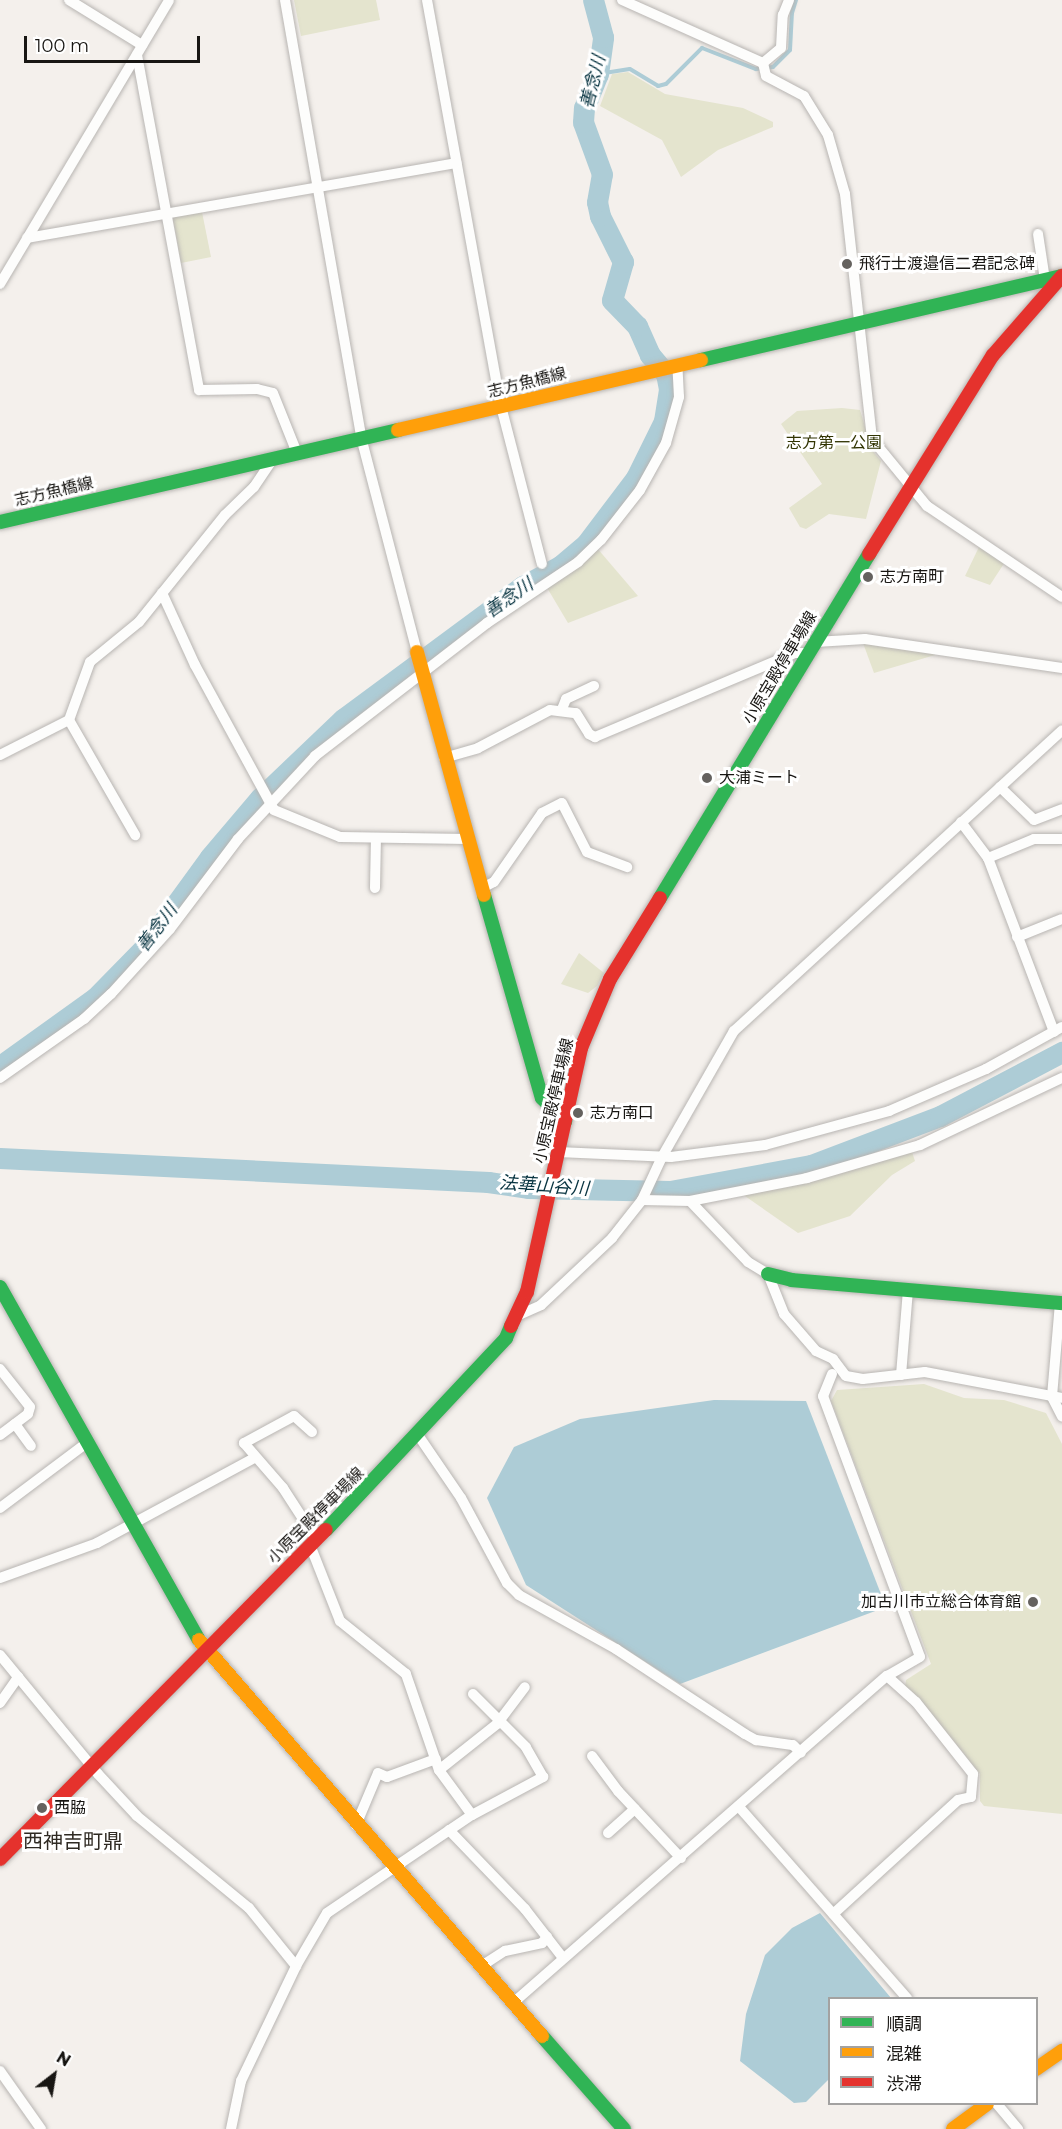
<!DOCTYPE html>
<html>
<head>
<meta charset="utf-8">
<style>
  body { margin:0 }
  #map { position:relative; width:1062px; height:2129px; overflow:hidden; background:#f4f0ec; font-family:Montserrat,"Noto Sans JP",sans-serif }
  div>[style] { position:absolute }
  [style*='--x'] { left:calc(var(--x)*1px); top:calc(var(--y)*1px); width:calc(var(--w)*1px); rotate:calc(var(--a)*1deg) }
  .green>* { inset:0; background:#e4e4ce }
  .water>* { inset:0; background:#adccd6 }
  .stream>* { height:4px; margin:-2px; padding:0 2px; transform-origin:2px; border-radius:2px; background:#adccd6 }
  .river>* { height:21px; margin:-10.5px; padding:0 10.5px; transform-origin:10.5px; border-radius:10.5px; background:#adccd6 }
  .roads { filter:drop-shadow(0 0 2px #b8b5b2) drop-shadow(0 0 2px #b8b5b2) }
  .street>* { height:10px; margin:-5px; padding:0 5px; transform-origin:5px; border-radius:5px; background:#fdfdfc }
  .fast>* { height:14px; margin:-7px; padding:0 7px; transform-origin:7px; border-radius:7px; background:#30b455 }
  .slow>* { height:14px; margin:-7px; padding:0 7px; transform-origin:7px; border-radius:7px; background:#ff9f0a }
  .jam>* { height:14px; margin:-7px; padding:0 7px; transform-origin:7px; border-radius:7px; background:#e5322d }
  .dots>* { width:16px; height:16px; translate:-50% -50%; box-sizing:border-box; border:3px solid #fff; border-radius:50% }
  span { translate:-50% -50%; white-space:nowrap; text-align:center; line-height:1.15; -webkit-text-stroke:6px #fff; paint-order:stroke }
  .poi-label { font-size:16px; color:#181613 }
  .left { translate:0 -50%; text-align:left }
  .right { translate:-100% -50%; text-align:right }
  .street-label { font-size:16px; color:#181613 }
  .park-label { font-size:16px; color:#313402 }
  .water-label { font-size:18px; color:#083441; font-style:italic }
  .quarter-label { font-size:20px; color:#2f2a23 }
  .legend { position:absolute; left:828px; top:1997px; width:210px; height:108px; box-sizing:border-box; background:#fff; border:2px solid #a3a2a1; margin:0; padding:8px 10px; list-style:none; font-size:18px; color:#181613 }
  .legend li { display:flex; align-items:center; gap:12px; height:30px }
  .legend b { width:30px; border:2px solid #a3a2a1 }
  .north { position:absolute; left:24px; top:2045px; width:60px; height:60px; -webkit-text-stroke:4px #fff; paint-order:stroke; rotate:31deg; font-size:16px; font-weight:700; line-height:24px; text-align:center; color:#181613 }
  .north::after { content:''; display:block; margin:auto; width:21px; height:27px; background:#181613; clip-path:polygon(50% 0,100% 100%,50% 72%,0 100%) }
  .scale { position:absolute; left:24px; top:36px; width:176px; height:27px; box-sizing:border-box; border:3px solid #181613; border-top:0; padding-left:8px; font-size:18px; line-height:21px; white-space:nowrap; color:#181613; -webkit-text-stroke:4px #fff; paint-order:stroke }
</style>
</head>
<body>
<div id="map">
  <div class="green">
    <div style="clip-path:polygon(294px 0,376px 0,380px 20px,301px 36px)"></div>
    <div style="clip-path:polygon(628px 72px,665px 94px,743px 108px,773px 122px,773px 127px,718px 150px,681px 177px,662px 140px,600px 106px,612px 74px)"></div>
    <div style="clip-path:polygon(202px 212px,211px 257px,181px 263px,173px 219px,176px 215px)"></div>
    <div style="clip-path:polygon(842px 408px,860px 410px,872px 450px,881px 461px,866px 519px,829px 514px,806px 529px,800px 527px,789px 508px,822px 484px,781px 424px,797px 411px)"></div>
    <div style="clip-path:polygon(979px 547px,1005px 562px,990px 585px,965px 576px)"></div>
    <div style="clip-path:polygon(597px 548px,638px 596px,568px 623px,546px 586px)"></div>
    <div style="clip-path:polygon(863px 643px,934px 651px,935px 655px,874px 673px)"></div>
    <div style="clip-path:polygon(579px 953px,604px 973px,597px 986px,588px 993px,561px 984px)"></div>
    <div style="clip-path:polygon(912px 1152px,915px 1161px,892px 1175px,850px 1216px,798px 1233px,742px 1194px)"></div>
    <div style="clip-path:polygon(924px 1384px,964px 1398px,1004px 1400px,1046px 1413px,1062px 1444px,1062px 1814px,984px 1806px,980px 1801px,980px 1774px,919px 1698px,905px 1687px,906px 1680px,931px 1664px,831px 1401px,837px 1390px)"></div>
  </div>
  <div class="water">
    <div style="clip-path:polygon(714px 1400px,806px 1401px,886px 1607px,680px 1684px,526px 1585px,487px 1498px,514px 1447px,580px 1419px)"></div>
    <div style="clip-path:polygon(820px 1913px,891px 1998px,830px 1998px,829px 2079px,806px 2102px,794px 2103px,740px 2061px,746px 2014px,765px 1955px,792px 1928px)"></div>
  </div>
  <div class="stream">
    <div style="--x:598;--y:74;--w:32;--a:-9"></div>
    <div style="--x:630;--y:69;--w:33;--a:31"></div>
    <div style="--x:658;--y:86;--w:8;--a:-14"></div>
    <div style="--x:666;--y:84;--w:51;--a:-45"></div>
    <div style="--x:702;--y:48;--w:58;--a:21.3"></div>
    <div style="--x:756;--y:69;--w:17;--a:-7"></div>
    <div style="--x:773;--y:67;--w:24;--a:-45"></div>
    <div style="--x:790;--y:50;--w:37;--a:-87"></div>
    <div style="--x:792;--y:13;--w:14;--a:-73"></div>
  </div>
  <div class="river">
    <div style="--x:0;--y:1066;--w:117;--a:-35.6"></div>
    <div style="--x:95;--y:998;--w:70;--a:-45.6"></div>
    <div style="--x:144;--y:948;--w:112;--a:-54"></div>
    <div style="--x:210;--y:857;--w:77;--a:-49.7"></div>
    <div style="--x:260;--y:798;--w:115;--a:-43.6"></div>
    <div style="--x:343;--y:719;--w:224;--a:-36.5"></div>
    <div style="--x:523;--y:586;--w:42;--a:-28.4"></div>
    <div style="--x:560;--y:566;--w:34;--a:-40"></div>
    <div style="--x:586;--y:544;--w:83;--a:-52.9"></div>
    <div style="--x:636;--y:478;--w:64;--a:-63.8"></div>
    <div style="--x:664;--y:421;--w:32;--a:-81"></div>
    <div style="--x:669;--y:389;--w:15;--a:-101"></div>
    <div style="--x:666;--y:374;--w:25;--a:-130"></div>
    <div style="--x:650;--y:355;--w:32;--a:-114"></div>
    <div style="--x:637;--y:326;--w:36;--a:-134"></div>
    <div style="--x:612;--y:300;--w:40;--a:-74"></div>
    <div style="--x:623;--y:262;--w:51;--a:-116.6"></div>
    <div style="--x:600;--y:216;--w:14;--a:-102"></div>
    <div style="--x:597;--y:202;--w:28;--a:-80"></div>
    <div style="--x:602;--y:174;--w:55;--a:-110.1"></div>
    <div style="--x:583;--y:122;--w:14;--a:-86"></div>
    <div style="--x:584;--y:108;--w:37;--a:-68"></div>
    <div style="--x:598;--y:74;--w:37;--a:-82"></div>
    <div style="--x:603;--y:37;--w:38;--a:-105"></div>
    <div style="--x:0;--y:1158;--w:489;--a:2.8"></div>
    <div style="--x:488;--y:1182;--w:40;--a:8.5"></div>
    <div style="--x:528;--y:1188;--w:142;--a:1.2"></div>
    <div style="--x:670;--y:1191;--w:143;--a:-10.4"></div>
    <div style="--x:811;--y:1165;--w:138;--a:-20.8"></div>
    <div style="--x:940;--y:1116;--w:138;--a:-27.7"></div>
  </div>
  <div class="roads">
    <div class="street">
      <div style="--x:69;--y:0;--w:86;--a:31.7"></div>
      <div style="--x:285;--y:0;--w:444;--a:80.1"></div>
      <div style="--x:361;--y:437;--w:222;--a:75.4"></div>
      <div style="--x:427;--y:0;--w:413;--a:79.7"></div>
      <div style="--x:501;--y:406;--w:163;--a:75.5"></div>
      <div style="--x:622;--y:0;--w:154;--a:24.1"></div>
      <div style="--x:763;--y:63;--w:13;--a:77"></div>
      <div style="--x:766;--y:76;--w:43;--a:27.8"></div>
      <div style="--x:804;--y:96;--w:46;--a:58.4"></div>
      <div style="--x:828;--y:135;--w:61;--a:73.9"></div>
      <div style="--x:845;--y:194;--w:246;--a:83.7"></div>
      <div style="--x:872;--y:439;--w:87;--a:50.6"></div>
      <div style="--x:927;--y:506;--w:163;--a:34"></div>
      <div style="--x:137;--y:55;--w:341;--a:79.5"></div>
      <div style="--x:199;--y:390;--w:58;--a:-1"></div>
      <div style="--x:257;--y:389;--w:16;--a:14"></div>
      <div style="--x:273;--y:393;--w:65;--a:68.2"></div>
      <div style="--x:763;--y:63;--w:23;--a:-40"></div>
      <div style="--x:781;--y:48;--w:33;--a:-87"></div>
      <div style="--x:783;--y:15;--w:16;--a:-68"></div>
      <div style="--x:1038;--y:234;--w:47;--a:81.3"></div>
      <div style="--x:27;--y:238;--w:436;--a:-9.9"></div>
      <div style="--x:0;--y:284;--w:330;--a:-59.2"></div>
      <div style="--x:162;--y:593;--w:79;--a:65.4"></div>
      <div style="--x:195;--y:665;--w:165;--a:61.4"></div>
      <div style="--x:274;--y:810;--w:71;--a:22.2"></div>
      <div style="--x:340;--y:837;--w:127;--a:0.9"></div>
      <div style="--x:816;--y:642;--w:49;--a:-3.5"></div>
      <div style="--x:865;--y:639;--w:199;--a:8.4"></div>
      <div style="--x:562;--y:709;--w:11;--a:-68"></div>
      <div style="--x:566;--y:699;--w:31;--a:-25"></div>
      <div style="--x:69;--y:720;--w:133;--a:60.1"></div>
      <div style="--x:0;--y:755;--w:77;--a:-26.9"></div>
      <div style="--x:69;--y:720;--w:62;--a:-70.1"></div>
      <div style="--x:90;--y:662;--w:63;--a:-39.2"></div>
      <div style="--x:139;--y:622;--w:137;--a:-51.2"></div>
      <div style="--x:225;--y:515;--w:40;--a:-44"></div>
      <div style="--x:254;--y:487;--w:32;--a:-56"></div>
      <div style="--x:444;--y:758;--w:35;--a:-16"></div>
      <div style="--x:478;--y:748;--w:81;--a:-27.8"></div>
      <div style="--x:550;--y:710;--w:26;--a:7"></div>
      <div style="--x:576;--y:713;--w:25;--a:58"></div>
      <div style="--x:589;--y:734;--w:7;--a:27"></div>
      <div style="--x:595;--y:737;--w:217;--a:-22.8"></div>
      <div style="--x:795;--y:653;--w:14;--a:0"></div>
      <div style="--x:1000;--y:787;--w:47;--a:44.1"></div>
      <div style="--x:1034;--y:820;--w:30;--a:-21"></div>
      <div style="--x:961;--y:822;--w:45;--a:53.1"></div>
      <div style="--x:988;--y:858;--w:186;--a:69.2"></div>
      <div style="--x:988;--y:858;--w:50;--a:-22.4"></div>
      <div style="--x:1034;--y:839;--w:28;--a:0"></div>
      <div style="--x:375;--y:888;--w:50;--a:-88.9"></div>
      <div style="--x:482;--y:888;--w:13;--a:-27"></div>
      <div style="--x:494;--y:882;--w:84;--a:-55.2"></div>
      <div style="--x:542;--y:813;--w:22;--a:-27"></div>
      <div style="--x:562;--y:803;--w:55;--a:63"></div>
      <div style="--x:587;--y:852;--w:43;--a:20.6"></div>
      <div style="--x:1017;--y:937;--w:48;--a:-21.8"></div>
      <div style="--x:0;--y:1078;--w:103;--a:-35.1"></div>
      <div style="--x:84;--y:1019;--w:37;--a:-43"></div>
      <div style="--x:111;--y:994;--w:88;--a:-47.8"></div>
      <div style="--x:170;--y:929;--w:113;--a:-52.9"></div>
      <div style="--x:238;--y:839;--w:113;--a:-47.1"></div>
      <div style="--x:315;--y:756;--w:217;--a:-37.7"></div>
      <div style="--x:487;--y:623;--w:110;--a:-33.8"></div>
      <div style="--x:578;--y:562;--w:32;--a:-44"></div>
      <div style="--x:601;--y:540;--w:63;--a:-52"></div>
      <div style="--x:640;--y:490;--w:54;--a:-61"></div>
      <div style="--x:666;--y:443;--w:48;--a:-74.2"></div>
      <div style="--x:679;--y:397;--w:33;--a:-93"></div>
      <div style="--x:558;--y:1152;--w:113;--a:2.5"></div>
      <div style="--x:671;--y:1157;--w:95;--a:-7.3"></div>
      <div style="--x:765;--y:1145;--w:129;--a:-15.3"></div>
      <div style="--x:889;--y:1111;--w:106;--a:-23.4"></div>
      <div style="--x:986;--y:1069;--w:87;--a:-28.9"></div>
      <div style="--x:642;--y:1200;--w:48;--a:1.2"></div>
      <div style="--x:690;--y:1201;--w:84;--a:46.4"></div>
      <div style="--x:748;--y:1262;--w:23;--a:31"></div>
      <div style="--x:768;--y:1274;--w:43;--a:68.2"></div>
      <div style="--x:784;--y:1314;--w:49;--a:49.1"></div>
      <div style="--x:816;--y:1351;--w:19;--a:25"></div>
      <div style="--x:833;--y:1359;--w:21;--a:53"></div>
      <div style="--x:846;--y:1376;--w:17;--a:10"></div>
      <div style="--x:863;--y:1379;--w:62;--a:-6.4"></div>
      <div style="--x:925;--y:1372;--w:139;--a:10.7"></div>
      <div style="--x:690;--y:1201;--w:119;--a:-11.1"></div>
      <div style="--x:807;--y:1178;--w:118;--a:-16.3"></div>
      <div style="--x:920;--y:1145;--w:157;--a:-25.3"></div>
      <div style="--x:1060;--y:1303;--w:94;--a:94.9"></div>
      <div style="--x:1052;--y:1397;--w:22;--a:63"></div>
      <div style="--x:519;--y:1315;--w:24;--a:-24"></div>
      <div style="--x:541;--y:1305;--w:98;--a:-43.3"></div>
      <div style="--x:612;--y:1238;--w:48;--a:-51.7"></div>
      <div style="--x:642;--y:1200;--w:47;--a:-65.1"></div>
      <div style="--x:662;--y:1157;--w:145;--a:-60.3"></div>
      <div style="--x:734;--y:1031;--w:445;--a:-42.5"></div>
      <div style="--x:0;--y:1369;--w:48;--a:51.7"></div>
      <div style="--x:30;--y:1407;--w:7;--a:106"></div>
      <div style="--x:28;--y:1414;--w:35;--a:143"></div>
      <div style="--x:832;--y:1374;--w:24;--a:112"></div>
      <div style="--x:823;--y:1396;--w:278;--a:69.6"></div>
      <div style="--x:920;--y:1657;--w:38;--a:150"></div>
      <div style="--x:901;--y:1375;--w:85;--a:-85.3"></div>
      <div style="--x:15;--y:1424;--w:27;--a:54"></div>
      <div style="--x:312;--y:1432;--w:24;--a:-138"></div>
      <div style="--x:294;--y:1416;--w:57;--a:151.6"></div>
      <div style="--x:244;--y:1443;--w:60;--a:49.1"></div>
      <div style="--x:283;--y:1488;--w:61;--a:57.1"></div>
      <div style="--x:418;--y:1435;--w:76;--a:55.7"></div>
      <div style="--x:461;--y:1498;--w:97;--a:61.6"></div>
      <div style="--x:507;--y:1583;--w:17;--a:45"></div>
      <div style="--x:519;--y:1595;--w:111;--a:29.1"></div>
      <div style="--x:616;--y:1649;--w:154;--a:33.4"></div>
      <div style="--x:745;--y:1734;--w:13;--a:29"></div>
      <div style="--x:756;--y:1740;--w:37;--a:8"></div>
      <div style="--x:793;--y:1745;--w:11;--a:45"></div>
      <div style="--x:0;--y:1508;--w:110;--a:-36.9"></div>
      <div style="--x:0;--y:1578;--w:103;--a:-19.8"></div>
      <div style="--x:97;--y:1543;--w:179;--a:-28.4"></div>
      <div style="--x:0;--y:1655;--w:154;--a:50.5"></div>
      <div style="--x:98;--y:1774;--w:57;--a:47.1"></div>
      <div style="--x:137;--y:1816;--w:145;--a:39.4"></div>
      <div style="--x:249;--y:1908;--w:75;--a:51"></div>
      <div style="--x:0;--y:1703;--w:32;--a:-55"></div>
      <div style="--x:592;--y:1756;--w:44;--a:53.4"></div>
      <div style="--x:618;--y:1791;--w:92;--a:46.8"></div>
      <div style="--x:439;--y:1770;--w:74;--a:-38.4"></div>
      <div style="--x:497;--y:1724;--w:46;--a:-52.9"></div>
      <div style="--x:740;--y:1808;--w:253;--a:48.7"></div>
      <div style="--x:472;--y:1815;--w:81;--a:-28.2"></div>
      <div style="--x:543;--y:1777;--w:34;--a:-120"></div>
      <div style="--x:526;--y:1747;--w:75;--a:-135"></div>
      <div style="--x:356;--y:1825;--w:56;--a:-67.1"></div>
      <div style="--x:378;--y:1773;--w:10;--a:24"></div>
      <div style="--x:387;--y:1777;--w:52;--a:-20.2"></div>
      <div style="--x:449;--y:1830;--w:110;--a:46.1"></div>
      <div style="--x:525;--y:1909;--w:62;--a:52.2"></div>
      <div style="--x:608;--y:1833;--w:36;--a:-42"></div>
      <div style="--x:480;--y:1967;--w:30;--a:-33"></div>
      <div style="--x:505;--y:1951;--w:38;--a:-12"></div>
      <div style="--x:542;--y:1943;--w:8;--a:-50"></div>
      <div style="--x:513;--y:2003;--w:497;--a:-41.2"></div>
      <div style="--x:887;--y:1676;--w:39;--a:42"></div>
      <div style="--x:916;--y:1702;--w:92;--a:51.6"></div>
      <div style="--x:973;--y:1774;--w:23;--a:95"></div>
      <div style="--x:971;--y:1797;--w:13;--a:167"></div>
      <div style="--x:958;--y:1800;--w:169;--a:137.6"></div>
      <div style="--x:0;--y:2071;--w:71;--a:54.7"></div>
      <div style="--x:997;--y:2104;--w:33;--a:50"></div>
      <div style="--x:231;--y:2129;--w:49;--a:-78.2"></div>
      <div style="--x:241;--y:2081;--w:127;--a:-64.4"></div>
      <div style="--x:296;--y:1966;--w:61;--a:-59.7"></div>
      <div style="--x:327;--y:1913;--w:175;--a:-34.1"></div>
      <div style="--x:472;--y:1815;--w:56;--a:-126.3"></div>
      <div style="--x:439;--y:1770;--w:102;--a:-109"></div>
      <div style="--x:406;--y:1674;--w:85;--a:-141.2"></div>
      <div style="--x:340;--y:1621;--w:82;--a:-111.5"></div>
    </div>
    <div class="fast">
      <div style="--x:701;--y:360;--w:371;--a:-13.1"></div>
      <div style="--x:0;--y:522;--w:408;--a:-13"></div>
      <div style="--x:484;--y:895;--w:211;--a:74.1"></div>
      <div style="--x:542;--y:1098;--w:33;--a:45"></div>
      <div style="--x:660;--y:898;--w:403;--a:-58.7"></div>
      <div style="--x:768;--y:1274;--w:25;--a:14"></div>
      <div style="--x:792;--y:1280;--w:271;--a:4.9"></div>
      <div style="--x:0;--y:1287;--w:405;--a:60.6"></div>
      <div style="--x:326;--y:1530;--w:263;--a:-46.8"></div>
      <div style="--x:506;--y:1338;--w:13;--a:-67"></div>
      <div style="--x:542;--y:2036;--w:124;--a:48.6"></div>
    </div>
    <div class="slow">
      <div style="--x:398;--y:430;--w:311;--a:-13"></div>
      <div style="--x:417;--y:652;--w:252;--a:74.6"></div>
      <div style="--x:199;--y:1640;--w:524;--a:49.1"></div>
      <div style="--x:1036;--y:2069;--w:32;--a:-35"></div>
      <div style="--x:953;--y:2129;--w:42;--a:-36.3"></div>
    </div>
    <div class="jam">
      <div style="--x:869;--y:554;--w:234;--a:-58.1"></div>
      <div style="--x:993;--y:355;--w:105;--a:-48.9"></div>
      <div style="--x:511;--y:1326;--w:38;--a:-65"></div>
      <div style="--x:527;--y:1292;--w:250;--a:-77.5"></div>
      <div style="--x:581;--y:1048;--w:75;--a:-67.2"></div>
      <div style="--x:610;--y:979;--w:95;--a:-58.3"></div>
      <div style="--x:0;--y:1859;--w:463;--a:-45.3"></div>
    </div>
  </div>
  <div class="dots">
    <div style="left:847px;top:264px;background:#65625f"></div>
    <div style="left:868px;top:577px;background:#65625f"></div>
    <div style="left:707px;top:778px;background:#65625f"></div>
    <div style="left:578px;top:1113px;background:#65625f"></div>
    <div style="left:1033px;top:1602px;background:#65625f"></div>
    <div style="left:42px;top:1808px;background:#65625f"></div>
  </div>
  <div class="poi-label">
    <span class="left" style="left:859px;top:264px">飛行士渡邉信二君記念碑</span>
    <span class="left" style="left:880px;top:577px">志方南町</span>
    <span class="left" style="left:719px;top:778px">大浦ミート</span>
    <span class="left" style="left:590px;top:1113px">志方南口</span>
    <span class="right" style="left:1021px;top:1602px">加古川市立総合体育館</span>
    <span class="left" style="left:54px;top:1808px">西脇</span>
  </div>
  <div class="street-label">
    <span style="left:527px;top:383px;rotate:-14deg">志方魚橋線</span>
    <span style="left:54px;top:492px;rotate:-13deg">志方魚橋線</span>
    <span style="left:780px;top:668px;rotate:-59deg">小原宝殿停車場線</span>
    <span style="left:554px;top:1101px;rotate:-77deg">小原宝殿停車場線</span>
    <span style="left:316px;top:1516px;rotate:-45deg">小原宝殿停車場線</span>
  </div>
  <div class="park-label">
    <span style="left:834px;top:443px">志方第一公園</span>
  </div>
  <div class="water-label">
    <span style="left:593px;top:82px;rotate:-76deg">善念川</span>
    <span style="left:509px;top:598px;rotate:-35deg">善念川</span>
    <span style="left:157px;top:928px;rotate:-53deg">善念川</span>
    <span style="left:544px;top:1186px;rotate:4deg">法華山谷川</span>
  </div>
  <div class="quarter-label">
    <span style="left:73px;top:1841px">西神吉町鼎</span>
  </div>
  <ul class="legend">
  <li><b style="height:8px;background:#30b455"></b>順調</li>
  <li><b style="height:8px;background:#ff9f0a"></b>混雑</li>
  <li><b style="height:8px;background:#e5322d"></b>渋滞</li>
  </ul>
  <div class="north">N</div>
  <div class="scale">100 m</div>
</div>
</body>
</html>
